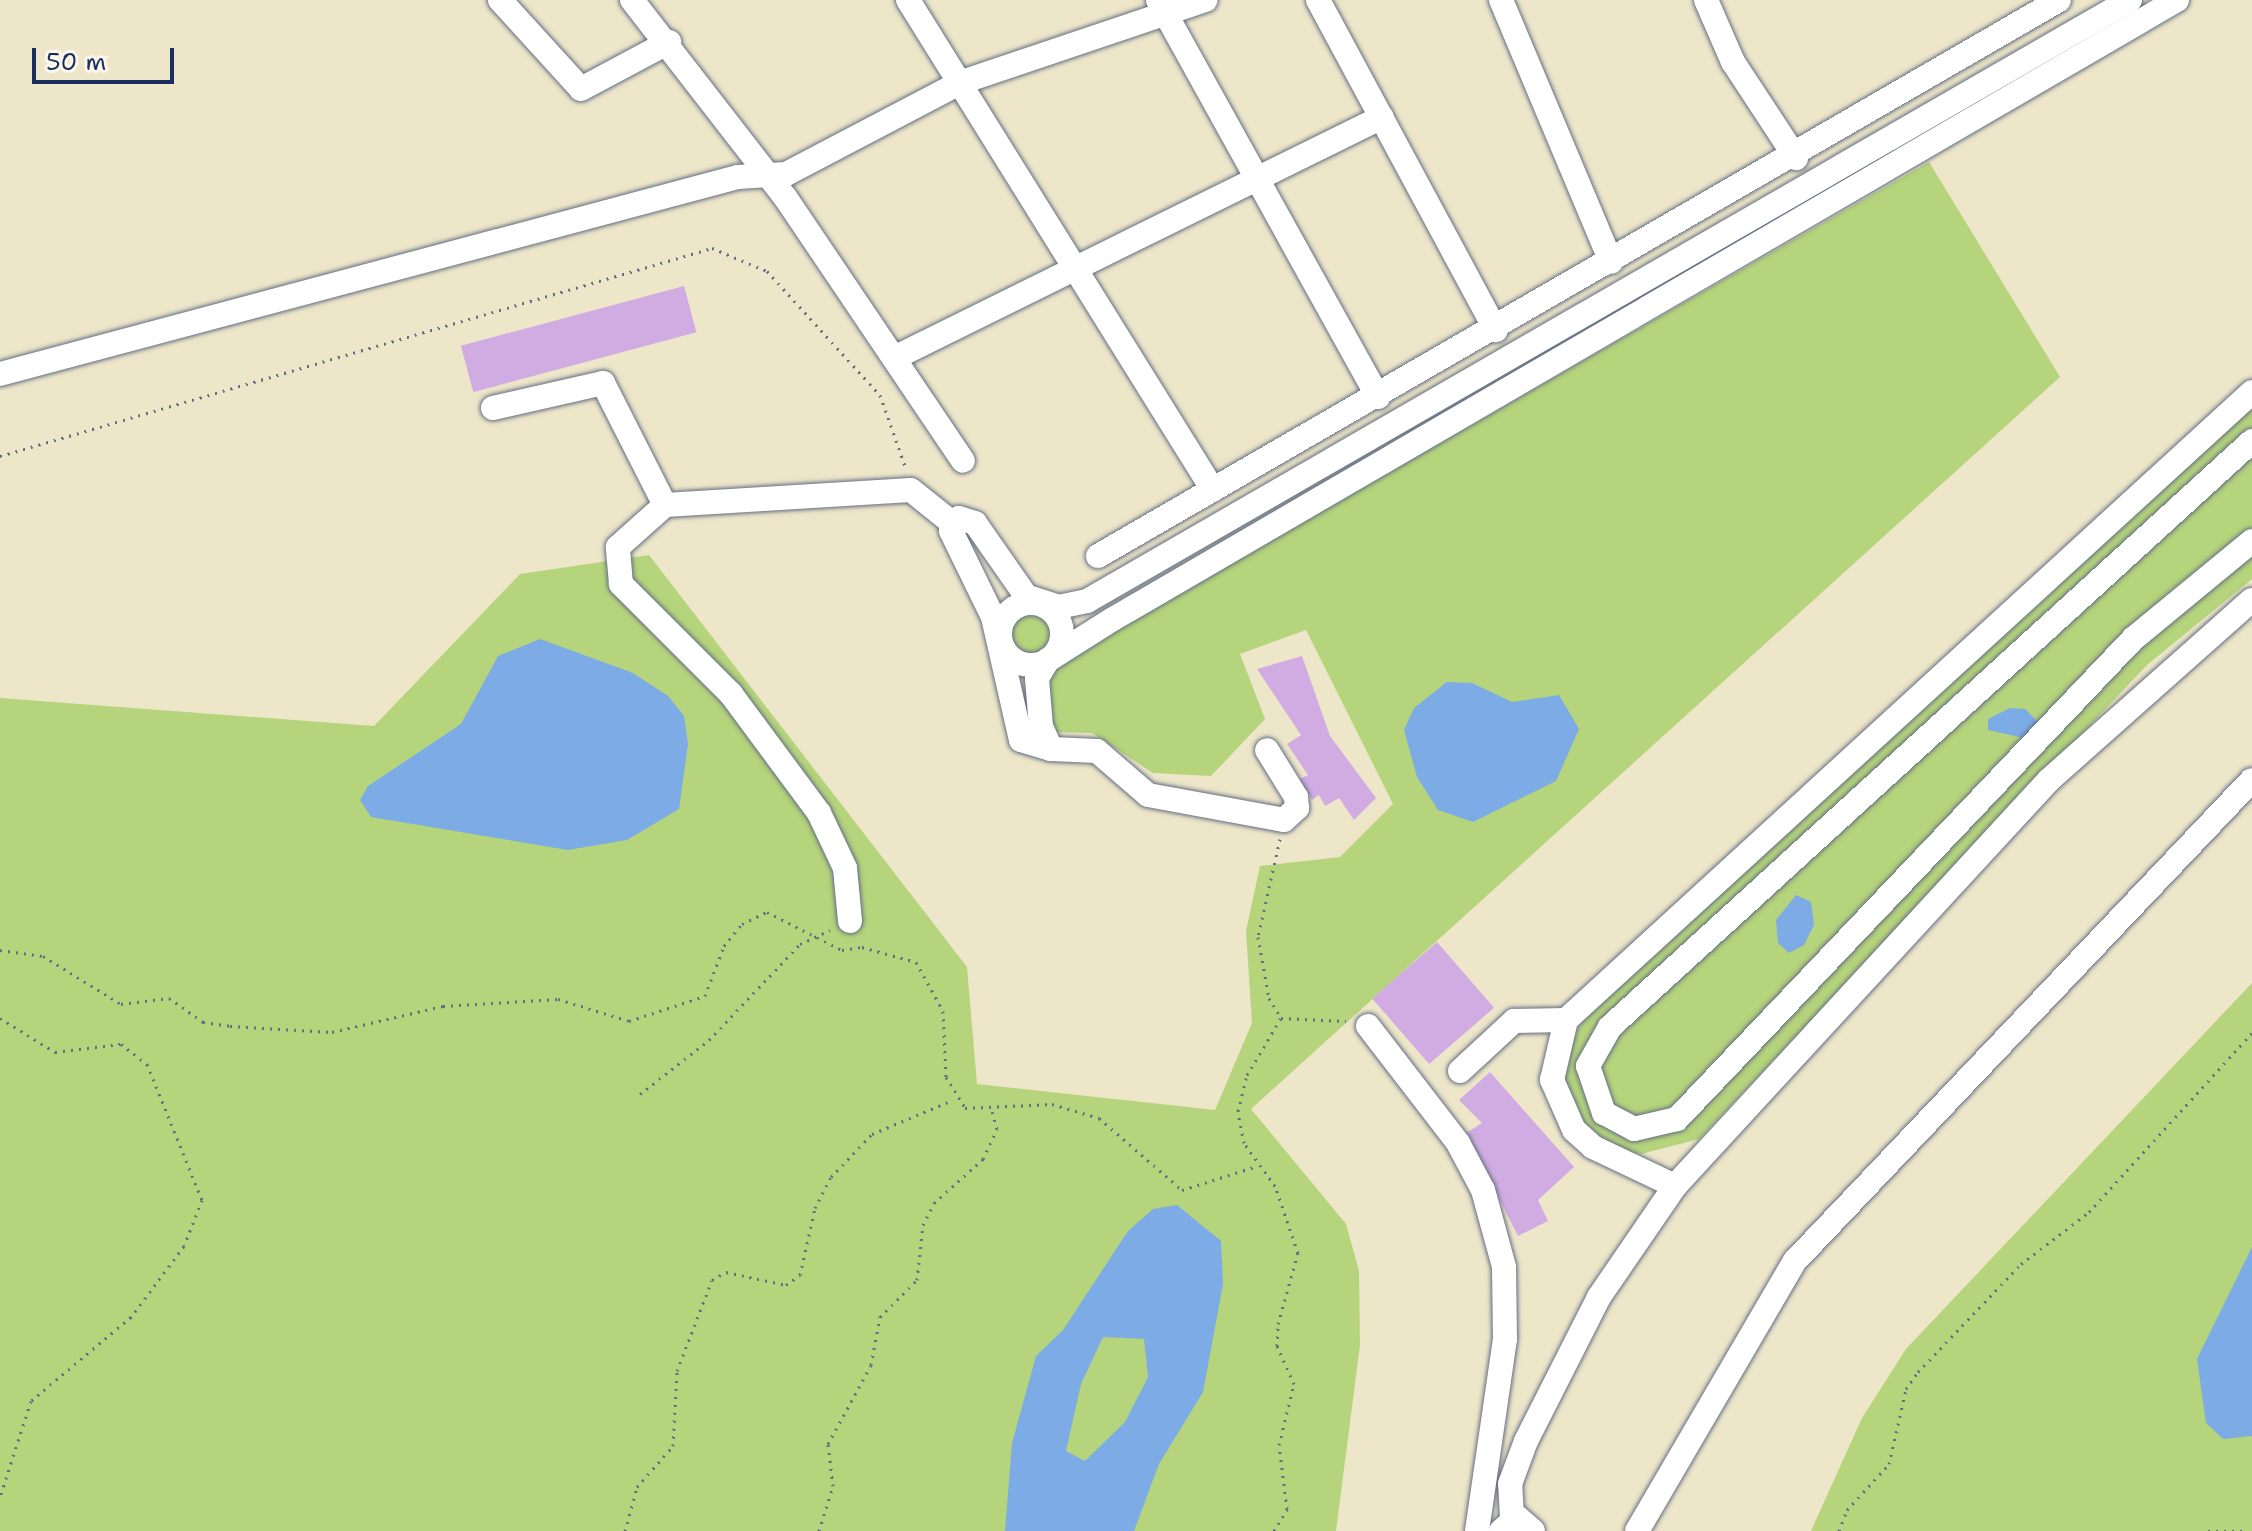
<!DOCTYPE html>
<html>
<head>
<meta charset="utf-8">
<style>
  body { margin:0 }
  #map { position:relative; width:2252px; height:1531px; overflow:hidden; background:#ede6c9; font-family:"Shantell Sans",sans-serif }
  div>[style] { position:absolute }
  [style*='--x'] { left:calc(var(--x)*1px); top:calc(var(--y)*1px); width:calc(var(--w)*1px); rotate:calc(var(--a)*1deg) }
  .green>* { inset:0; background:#b5d47b }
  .round { border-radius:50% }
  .water>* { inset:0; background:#7cabe6 }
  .building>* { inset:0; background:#d0ace2; transform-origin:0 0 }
  .path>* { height:3px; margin-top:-1.5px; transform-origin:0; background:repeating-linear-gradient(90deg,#646f83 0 2px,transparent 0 8px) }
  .roads { filter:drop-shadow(0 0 2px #646f83) drop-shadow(0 0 2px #646f83) }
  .minor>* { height:24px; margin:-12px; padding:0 12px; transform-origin:12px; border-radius:12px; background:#fff }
  .minor>.ring { margin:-12px; padding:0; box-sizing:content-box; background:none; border:24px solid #fff; border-radius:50% }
  span { translate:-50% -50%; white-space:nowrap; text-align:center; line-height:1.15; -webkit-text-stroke:6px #fbf7ec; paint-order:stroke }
  .scale { position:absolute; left:32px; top:48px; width:142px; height:36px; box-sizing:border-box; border:4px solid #1b2f5e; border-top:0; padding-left:10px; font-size:24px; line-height:28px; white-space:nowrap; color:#1b2f5e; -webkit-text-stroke:6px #fbf7ec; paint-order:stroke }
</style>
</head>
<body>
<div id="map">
  <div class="green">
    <div style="clip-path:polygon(1929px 162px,2060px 377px,1251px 1109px,1346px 1224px,1359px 1271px,1360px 1345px,1336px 1531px,0 1531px,0 698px,374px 726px,520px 574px,649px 555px,967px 967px,977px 1084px,1215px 1110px,1252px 1023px,1246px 931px,1260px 866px,1340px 857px,1393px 804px,1306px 630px,1240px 654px,1265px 719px,1211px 776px,1153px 773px,1092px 733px,1052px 732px,1044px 680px,1082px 649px)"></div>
    <div style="clip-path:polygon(2252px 408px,2252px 579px,2147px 665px,1699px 1139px,1641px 1154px,1611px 1148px,1585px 1128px,1566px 1099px,1563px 1068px,1567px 1044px,1596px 1002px)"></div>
    <div class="round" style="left:1009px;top:613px;width:44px;height:44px"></div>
    <div style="clip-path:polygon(2252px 983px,2252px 1531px,1811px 1531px,1862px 1418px,1906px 1349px)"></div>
  </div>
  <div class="water">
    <div style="clip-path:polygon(540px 639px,633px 673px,668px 696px,684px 716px,688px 744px,679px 809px,627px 840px,568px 850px,371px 817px,360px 800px,368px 786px,461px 724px,498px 656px)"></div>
    <div style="clip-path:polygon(1447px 682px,1472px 683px,1512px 702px,1559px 695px,1579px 729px,1556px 781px,1473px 822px,1438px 810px,1417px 777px,1404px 730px,1414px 708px)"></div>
    <div style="clip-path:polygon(2010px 708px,2025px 709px,2039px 723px,2024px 738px,1988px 730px,1988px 719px)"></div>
    <div style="clip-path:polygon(1796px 895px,1811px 902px,1814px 925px,1804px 945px,1789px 953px,1778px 943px,1776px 920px)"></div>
    <div style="clip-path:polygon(evenodd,1177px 1205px,1221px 1241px,1223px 1284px,1203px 1392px,1159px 1464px,1134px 1531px,1005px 1531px,1012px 1443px,1036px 1356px,1063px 1330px,1128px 1231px,1153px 1209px,1177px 1205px,1103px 1337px,1144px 1339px,1148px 1377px,1125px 1422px,1085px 1461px,1066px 1451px,1081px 1384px,1103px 1337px)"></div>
    <div style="clip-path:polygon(2252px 1247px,2252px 1436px,2223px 1439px,2206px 1423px,2197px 1359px)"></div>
  </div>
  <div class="building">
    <div style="left:684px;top:286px;width:48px;height:231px;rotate:75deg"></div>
    <div style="clip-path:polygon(1302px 656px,1330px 736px,1376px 798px,1354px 820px,1339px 798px,1325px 806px,1319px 795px,1312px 800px,1300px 779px,1308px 775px,1287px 744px,1301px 735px,1257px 669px)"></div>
    <div style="left:1437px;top:942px;width:87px;height:86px;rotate:49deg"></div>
    <div style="clip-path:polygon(1490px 1072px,1574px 1167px,1538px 1200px,1548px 1221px,1518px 1236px,1466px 1133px,1482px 1123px,1459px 1100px)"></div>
  </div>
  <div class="path">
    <div style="--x:0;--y:456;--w:742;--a:-16.28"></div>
    <div style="--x:712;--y:248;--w:60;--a:22.7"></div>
    <div style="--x:767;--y:271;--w:168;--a:47.7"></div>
    <div style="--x:880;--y:395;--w:78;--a:70.6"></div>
    <div style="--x:1280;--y:839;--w:100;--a:102.7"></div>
    <div style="--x:1258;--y:937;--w:62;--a:79.8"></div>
    <div style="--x:1269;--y:998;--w:23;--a:59"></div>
    <div style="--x:1281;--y:1018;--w:65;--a:2.6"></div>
    <div style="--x:0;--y:950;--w:43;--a:7.9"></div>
    <div style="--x:43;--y:956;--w:92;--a:31.6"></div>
    <div style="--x:121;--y:1004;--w:48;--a:-7.1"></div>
    <div style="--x:169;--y:998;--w:42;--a:35.2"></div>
    <div style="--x:203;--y:1022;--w:27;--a:8"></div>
    <div style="--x:230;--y:1026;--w:102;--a:3.4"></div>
    <div style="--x:332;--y:1032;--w:114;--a:-13.2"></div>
    <div style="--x:443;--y:1006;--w:115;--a:-3.5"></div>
    <div style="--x:558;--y:999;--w:74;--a:17.2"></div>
    <div style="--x:629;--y:1021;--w:80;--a:-18.2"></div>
    <div style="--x:705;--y:996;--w:53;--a:-69.2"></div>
    <div style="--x:724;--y:946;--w:28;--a:-51"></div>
    <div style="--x:742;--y:924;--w:28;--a:-26"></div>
    <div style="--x:767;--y:912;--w:84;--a:26.9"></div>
    <div style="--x:842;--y:950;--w:20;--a:-9"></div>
    <div style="--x:862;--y:947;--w:56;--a:15.5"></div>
    <div style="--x:916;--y:962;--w:56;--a:61.1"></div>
    <div style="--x:943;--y:1011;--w:66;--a:87.4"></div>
    <div style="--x:946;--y:1077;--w:36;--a:58"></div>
    <div style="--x:965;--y:1108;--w:87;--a:-2.6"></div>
    <div style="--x:1052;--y:1104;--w:49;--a:16.6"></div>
    <div style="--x:1099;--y:1118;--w:110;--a:40.9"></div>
    <div style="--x:1182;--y:1190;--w:79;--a:-17.7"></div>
    <div style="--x:0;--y:1018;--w:65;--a:31.7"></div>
    <div style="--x:55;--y:1052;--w:66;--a:-6.9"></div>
    <div style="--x:121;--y:1044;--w:33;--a:38"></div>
    <div style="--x:147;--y:1064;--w:147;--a:68"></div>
    <div style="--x:202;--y:1200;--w:49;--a:111.4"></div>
    <div style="--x:184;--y:1246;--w:89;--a:126.7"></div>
    <div style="--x:131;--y:1317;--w:131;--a:140"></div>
    <div style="--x:31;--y:1401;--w:101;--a:107.9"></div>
    <div style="--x:640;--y:1094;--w:88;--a:-38"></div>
    <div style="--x:709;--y:1040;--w:132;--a:-46.5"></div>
    <div style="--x:800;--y:944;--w:33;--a:-25"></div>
    <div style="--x:625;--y:1531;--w:46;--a:-74.7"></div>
    <div style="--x:637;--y:1487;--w:55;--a:-48.7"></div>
    <div style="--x:673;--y:1446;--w:75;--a:-86.9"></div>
    <div style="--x:677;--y:1371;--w:97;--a:-69"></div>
    <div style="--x:712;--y:1280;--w:16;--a:-30"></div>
    <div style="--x:726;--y:1272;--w:61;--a:12.2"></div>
    <div style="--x:786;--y:1285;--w:17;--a:-36"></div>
    <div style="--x:800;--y:1275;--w:69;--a:-77.4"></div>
    <div style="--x:815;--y:1208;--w:35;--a:-63"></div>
    <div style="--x:831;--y:1177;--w:59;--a:-46.4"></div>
    <div style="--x:872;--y:1134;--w:88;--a:-22.8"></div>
    <div style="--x:819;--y:1531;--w:47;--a:-72.7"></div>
    <div style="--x:833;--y:1486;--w:42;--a:-96.8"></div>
    <div style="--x:828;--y:1444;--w:90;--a:-61.4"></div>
    <div style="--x:871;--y:1365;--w:49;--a:-79.4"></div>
    <div style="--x:880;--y:1317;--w:52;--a:-45"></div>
    <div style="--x:917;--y:1280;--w:55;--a:-83.8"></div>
    <div style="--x:923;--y:1225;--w:25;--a:-63"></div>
    <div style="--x:934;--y:1203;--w:66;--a:-41.9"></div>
    <div style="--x:983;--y:1159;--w:33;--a:-65"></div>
    <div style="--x:997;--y:1129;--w:18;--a:-106"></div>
    <div style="--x:1274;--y:1531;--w:26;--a:-59"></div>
    <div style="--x:1287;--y:1509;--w:64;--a:-97.1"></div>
    <div style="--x:1279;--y:1445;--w:63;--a:-76.2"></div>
    <div style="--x:1294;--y:1384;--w:42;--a:-114.1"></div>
    <div style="--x:1277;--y:1346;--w:22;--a:-87"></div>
    <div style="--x:1278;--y:1324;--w:74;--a:-74.3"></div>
    <div style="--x:1298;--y:1253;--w:71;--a:-108.9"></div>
    <div style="--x:1275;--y:1186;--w:53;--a:-125.8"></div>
    <div style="--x:1244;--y:1143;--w:33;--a:-101"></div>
    <div style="--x:1238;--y:1111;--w:37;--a:-76"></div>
    <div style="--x:1247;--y:1075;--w:66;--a:-59.2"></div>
    <div style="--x:1839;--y:1531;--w:22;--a:-69"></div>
    <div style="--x:1847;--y:1510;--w:62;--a:-47.6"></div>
    <div style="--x:1889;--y:1464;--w:77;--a:-77.2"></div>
    <div style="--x:1906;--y:1389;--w:21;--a:-55"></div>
    <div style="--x:1918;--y:1372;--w:149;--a:-46.4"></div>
    <div style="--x:2021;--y:1264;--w:86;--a:-37.4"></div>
    <div style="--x:2089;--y:1212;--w:242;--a:-47.7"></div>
    <div style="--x:2208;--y:1531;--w:35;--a:0"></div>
  </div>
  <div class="roads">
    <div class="minor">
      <div style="--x:500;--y:0;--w:120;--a:47.7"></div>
      <div style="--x:581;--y:89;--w:100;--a:-28.1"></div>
      <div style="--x:632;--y:0;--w:249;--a:52.2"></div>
      <div style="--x:785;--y:197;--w:318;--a:56"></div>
      <div style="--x:908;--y:0;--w:577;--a:58.1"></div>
      <div style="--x:1158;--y:0;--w:454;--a:61"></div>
      <div style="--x:1318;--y:0;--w:375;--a:61.7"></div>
      <div style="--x:1501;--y:0;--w:284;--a:67.2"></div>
      <div style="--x:1706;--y:0;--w:68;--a:66.5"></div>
      <div style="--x:1733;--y:62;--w:115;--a:56.7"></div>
      <div style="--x:2130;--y:0;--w:1204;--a:150.05"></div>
      <div style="--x:1087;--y:601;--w:29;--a:168"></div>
      <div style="--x:1059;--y:607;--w:35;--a:-162"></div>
      <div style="--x:1026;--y:596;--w:89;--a:-124.9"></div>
      <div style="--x:975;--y:523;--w:17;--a:-163"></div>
      <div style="--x:959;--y:518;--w:15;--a:122"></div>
      <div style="--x:951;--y:531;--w:96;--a:64"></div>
      <div style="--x:993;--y:617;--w:126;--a:77.2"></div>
      <div style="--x:1021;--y:740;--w:31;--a:17"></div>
      <div style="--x:1051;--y:749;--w:24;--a:-114"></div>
      <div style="--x:1041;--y:727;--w:49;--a:-94.7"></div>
      <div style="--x:1037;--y:678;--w:21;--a:-59"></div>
      <div style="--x:1048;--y:660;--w:77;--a:-32.2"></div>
      <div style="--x:1113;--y:619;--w:1231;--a:-30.19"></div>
      <div style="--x:894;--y:358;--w:544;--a:-26.28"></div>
      <div style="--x:0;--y:374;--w:764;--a:-14.95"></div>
      <div style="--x:738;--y:177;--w:48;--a:-3.6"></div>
      <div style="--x:786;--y:174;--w:195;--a:-27.7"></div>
      <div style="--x:959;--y:83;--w:260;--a:-18.6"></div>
      <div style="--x:493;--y:408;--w:113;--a:-12.8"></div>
      <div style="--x:603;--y:383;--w:137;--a:63.1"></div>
      <div style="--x:2252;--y:441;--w:869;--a:137.61"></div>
      <div style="--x:1610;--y:1027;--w:45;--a:119.4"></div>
      <div style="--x:1588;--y:1066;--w:50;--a:71.2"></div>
      <div style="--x:1604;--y:1113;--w:34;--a:28"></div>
      <div style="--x:1634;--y:1129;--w:44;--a:-13.1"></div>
      <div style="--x:1677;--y:1119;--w:662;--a:-46.47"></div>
      <div style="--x:2133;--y:639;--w:154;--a:-39.5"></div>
      <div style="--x:1098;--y:556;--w:1110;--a:-30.05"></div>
      <div class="ring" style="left:1000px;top:603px;width:38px;height:38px"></div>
      <div style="--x:1051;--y:749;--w:46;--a:2.5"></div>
      <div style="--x:1097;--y:751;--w:67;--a:40.8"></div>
      <div style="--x:1148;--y:795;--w:138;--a:10.4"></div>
      <div style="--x:1284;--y:820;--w:18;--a:-43"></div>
      <div style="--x:1297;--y:808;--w:11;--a:-95"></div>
      <div style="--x:1296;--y:797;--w:55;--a:-121.7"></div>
      <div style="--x:850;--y:921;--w:53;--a:-95.4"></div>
      <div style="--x:845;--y:868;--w:61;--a:-115.3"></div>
      <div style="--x:819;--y:813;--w:148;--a:-126.5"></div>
      <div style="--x:731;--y:694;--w:156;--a:-135"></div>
      <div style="--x:621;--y:584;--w:37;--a:-95"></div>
      <div style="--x:618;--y:547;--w:63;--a:-41.8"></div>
      <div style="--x:665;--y:505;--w:246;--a:-3.5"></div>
      <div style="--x:911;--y:490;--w:53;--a:38.8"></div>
      <div style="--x:1368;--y:1026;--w:148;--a:52.4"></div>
      <div style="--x:1458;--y:1143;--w:53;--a:62"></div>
      <div style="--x:1483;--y:1190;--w:80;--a:74.7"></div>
      <div style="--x:1504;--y:1267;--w:72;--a:89.2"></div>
      <div style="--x:1505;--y:1339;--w:194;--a:98.3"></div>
      <div style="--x:1460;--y:1071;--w:74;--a:-42.8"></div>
      <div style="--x:1514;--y:1021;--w:52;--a:-1.1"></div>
      <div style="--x:1675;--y:1186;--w:91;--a:-154.6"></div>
      <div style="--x:1593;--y:1147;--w:25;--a:-138"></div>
      <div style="--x:1574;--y:1130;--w:55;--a:-113.7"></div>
      <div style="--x:1552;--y:1080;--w:62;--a:-76.9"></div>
      <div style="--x:1566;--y:1020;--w:930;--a:-42.47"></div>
      <div style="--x:1512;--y:1518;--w:34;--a:-93"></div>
      <div style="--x:1510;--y:1484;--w:46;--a:-69.6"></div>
      <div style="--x:1526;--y:1441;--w:161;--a:-63.1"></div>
      <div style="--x:1599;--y:1297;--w:135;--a:-55.6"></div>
      <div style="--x:1675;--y:1186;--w:552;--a:-47.35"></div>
      <div style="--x:2049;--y:780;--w:271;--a:-41.6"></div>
      <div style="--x:1501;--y:1531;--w:21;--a:-41"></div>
      <div style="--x:1517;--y:1517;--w:21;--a:41"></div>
      <div style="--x:1637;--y:1531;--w:313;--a:-59.7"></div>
      <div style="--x:1795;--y:1261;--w:663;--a:-46.47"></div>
    </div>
  </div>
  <div class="scale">50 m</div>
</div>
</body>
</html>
